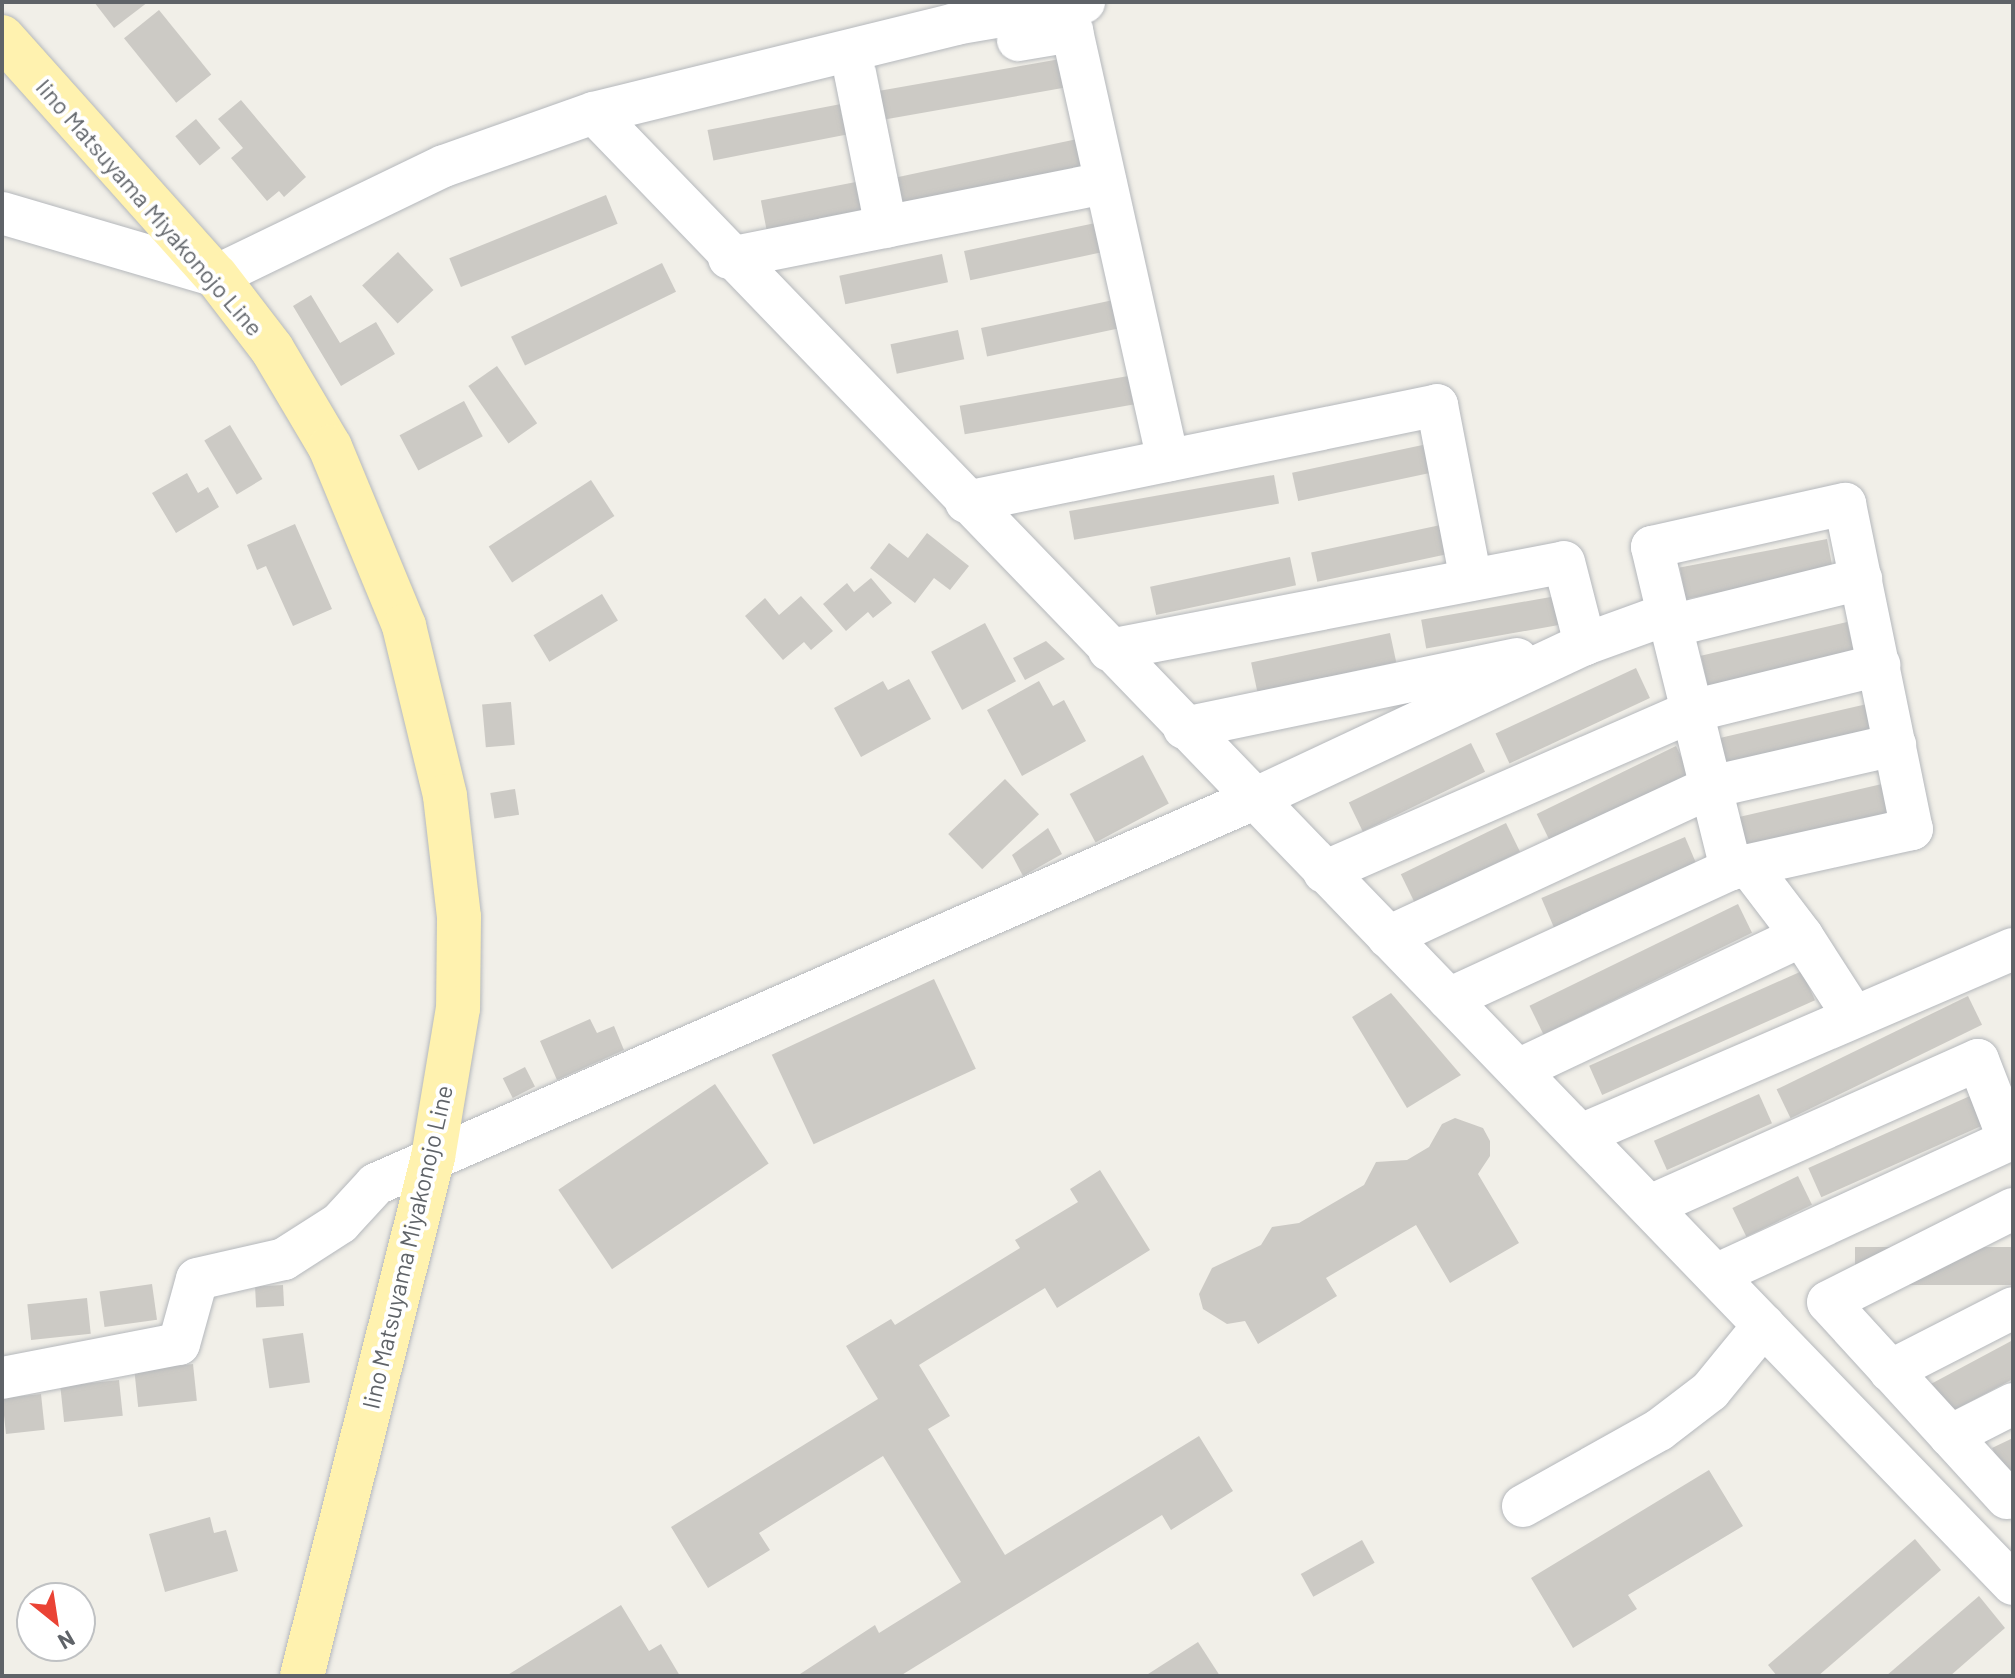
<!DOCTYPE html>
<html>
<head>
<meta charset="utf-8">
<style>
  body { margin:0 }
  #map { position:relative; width:2015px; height:1678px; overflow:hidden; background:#f1efe8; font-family:Barlow,sans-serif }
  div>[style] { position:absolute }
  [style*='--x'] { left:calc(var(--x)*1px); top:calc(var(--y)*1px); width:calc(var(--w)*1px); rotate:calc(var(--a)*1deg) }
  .building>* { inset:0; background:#cccac5; transform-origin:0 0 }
  .roads { filter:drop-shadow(0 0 2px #b5b8bc) drop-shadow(0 0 2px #b5b8bc) }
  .minor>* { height:42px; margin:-21px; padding:0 21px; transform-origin:21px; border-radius:21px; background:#fff }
  .major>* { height:44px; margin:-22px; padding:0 22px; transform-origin:22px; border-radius:22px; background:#fff2af }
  span { translate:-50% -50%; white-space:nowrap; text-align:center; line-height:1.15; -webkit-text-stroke:8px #fff; paint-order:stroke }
  .street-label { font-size:24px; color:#5f6368 }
  .frame { position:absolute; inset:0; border:4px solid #5f6368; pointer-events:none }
  .north { position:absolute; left:16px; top:1582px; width:80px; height:80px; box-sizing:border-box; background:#fff; border:2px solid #bfc1c3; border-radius:50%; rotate:150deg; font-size:22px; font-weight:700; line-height:32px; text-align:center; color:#5f6368 }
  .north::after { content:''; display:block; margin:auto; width:28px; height:36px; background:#ea4335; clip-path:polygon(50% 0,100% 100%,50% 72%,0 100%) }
</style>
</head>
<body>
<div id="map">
  <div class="building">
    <div style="clip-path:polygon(94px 2px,148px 2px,114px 28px)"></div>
    <div style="left:159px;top:10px;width:83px;height:45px;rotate:51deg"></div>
    <div style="left:1066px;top:58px;width:29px;height:195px;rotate:80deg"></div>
    <div style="clip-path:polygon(241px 100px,306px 177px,284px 197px,279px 191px,267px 201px,231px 158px,243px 148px,218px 119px)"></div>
    <div style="left:841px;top:104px;width:31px;height:136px;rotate:79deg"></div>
    <div style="left:196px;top:119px;width:38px;height:27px;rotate:50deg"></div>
    <div style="left:1082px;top:138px;width:29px;height:195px;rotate:78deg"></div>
    <div style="left:861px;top:181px;width:31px;height:102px;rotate:79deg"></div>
    <div style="left:606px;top:195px;width:31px;height:169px;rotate:68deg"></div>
    <div style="left:1100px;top:222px;width:30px;height:139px;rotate:78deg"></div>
    <div style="left:398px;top:252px;width:52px;height:49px;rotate:47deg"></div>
    <div style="left:942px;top:254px;width:29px;height:105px;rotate:78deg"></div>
    <div style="left:662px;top:263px;width:32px;height:168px;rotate:64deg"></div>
    <div style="clip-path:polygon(311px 295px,340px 343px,376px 322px,395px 354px,341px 386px,293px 306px)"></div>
    <div style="left:1118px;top:299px;width:29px;height:140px;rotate:78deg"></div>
    <div style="left:958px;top:330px;width:30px;height:69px;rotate:78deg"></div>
    <div style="left:497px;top:366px;width:70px;height:35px;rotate:55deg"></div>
    <div style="left:1134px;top:375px;width:29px;height:177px;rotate:80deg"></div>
    <div style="left:464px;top:401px;width:40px;height:73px;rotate:62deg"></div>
    <div style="left:230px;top:425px;width:63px;height:30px;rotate:59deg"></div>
    <div style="left:1432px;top:443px;width:29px;height:143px;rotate:78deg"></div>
    <div style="clip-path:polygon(187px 473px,198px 493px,208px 487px,219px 507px,176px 533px,152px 493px)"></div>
    <div style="left:1274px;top:475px;width:29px;height:208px;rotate:80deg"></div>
    <div style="left:591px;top:480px;width:43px;height:122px;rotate:57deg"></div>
    <div style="left:1450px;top:523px;width:30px;height:142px;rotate:78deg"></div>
    <div style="clip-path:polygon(295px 524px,332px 609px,293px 626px,266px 566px,257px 570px,247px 545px)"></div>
    <div style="clip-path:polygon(927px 533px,969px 566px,950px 590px,934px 578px,915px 603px,870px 568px,889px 543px,908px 558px)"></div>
    <div style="left:1827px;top:539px;width:32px;height:150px;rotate:79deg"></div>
    <div style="left:1290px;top:557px;width:29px;height:143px;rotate:78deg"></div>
    <div style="clip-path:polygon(871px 578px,892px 603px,873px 618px,868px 612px,846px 631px,823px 604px,847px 583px,854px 592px)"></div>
    <div style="left:602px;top:594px;width:31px;height:80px;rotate:59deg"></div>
    <div style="left:1562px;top:595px;width:29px;height:143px;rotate:80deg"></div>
    <div style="clip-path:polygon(801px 596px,833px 631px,811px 650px,804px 642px,783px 660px,745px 616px,765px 598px,779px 615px)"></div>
    <div style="left:1847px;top:622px;width:31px;height:150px;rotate:77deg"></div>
    <div style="left:985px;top:623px;width:66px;height:61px;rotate:62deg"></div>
    <div style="left:1390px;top:633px;width:30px;height:142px;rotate:78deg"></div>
    <div style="clip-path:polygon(1046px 641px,1065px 659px,1025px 680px,1013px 658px)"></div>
    <div style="left:1636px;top:668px;width:33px;height:155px;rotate:65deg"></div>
    <div style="clip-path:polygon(909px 679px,931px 719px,861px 757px,834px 708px,883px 681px,888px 690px)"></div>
    <div style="clip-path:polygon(1039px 681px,1053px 706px,1064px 700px,1086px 741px,1022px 776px,987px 710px)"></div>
    <div style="left:511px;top:702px;width:43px;height:29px;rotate:85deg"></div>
    <div style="left:1867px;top:704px;width:32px;height:151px;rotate:77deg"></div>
    <div style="left:1471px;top:743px;width:32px;height:136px;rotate:64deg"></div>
    <div style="left:1676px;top:746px;width:32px;height:155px;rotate:64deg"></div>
    <div style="left:1143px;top:755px;width:55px;height:83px;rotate:62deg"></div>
    <div style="left:1005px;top:779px;width:49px;height:79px;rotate:46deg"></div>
    <div style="left:1882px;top:784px;width:32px;height:150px;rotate:77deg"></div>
    <div style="left:515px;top:789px;width:26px;height:25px;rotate:81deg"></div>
    <div style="left:1506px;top:823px;width:32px;height:117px;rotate:64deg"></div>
    <div style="clip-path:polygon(1048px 828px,1062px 854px,1023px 876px,1012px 855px)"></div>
    <div style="left:1685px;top:837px;width:33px;height:156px;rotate:67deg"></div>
    <div style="left:1738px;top:904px;width:32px;height:232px;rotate:64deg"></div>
    <div style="left:1802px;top:971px;width:32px;height:233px;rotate:66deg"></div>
    <div style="left:934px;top:979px;width:99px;height:179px;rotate:65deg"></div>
    <div style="clip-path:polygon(1391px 993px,1461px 1075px,1407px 1108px,1352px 1017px)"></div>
    <div style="left:1968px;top:996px;width:32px;height:213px;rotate:64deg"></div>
    <div style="clip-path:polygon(590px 1019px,597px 1033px,614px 1026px,624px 1050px,557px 1080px,540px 1041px)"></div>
    <div style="left:525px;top:1067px;width:22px;height:25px;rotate:63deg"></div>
    <div style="left:715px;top:1084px;width:96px;height:189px;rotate:56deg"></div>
    <div style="left:1759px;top:1094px;width:32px;height:115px;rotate:66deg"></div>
    <div style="left:1970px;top:1096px;width:32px;height:177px;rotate:66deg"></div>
    <div style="clip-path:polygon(1455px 1118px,1483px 1128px,1490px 1141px,1490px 1156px,1478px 1174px,1519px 1243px,1450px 1283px,1416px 1225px,1326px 1278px,1337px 1296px,1258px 1344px,1245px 1321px,1227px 1324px,1203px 1309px,1199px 1294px,1212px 1268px,1261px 1245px,1272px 1227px,1299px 1223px,1364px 1185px,1376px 1162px,1407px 1160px,1429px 1147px,1442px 1124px)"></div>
    <div style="clip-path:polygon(1100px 1170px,1150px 1250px,1057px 1308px,1045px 1288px,919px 1365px,950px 1416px,928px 1429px,1005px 1555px,1199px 1436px,1233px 1491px,1171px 1530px,1162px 1515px,900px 1676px,797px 1676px,875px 1625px,879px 1633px,961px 1582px,883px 1456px,759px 1533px,770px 1550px,708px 1588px,671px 1527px,878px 1399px,846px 1346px,891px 1319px,895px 1325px,1020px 1248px,1015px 1240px,1078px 1202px,1070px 1189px)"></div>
    <div style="left:1798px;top:1176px;width:32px;height:73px;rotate:64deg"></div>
    <div style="left:2013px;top:1247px;width:38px;height:158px;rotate:90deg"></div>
    <div style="left:152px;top:1284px;width:36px;height:53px;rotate:82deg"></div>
    <div style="left:283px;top:1285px;width:21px;height:28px;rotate:87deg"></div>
    <div style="left:87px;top:1298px;width:36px;height:60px;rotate:84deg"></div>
    <div style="left:303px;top:1333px;width:50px;height:41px;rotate:82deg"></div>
    <div style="clip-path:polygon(2013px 1340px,2013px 1379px,1945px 1415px,1929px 1385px)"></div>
    <div style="left:193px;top:1364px;width:37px;height:59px;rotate:84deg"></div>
    <div style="left:119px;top:1380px;width:36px;height:59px;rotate:84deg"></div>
    <div style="left:41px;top:1394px;width:36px;height:39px;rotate:84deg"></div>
    <div style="clip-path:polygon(2013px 1438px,2013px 1477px,2008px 1479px,1992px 1448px)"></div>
    <div style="clip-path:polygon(1709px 1470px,1743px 1526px,1628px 1595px,1637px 1609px,1573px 1648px,1531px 1578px)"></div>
    <div style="clip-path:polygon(210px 1517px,214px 1533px,226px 1530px,238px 1571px,165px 1592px,149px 1534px)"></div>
    <div style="clip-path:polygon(1915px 1539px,1941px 1570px,1818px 1676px,1777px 1676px,1768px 1665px)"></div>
    <div style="left:1362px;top:1540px;width:26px;height:70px;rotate:61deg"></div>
    <div style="clip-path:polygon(1979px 1596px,2005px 1628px,1950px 1676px,1886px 1676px)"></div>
    <div style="clip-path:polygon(621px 1605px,649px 1651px,661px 1644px,680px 1676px,506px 1676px)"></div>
    <div style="clip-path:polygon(1198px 1642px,1220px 1676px,1145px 1676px)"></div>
  </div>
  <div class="roads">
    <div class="minor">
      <div style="--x:1018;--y:40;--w:55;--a:-9.5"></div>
      <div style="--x:1072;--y:31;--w:440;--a:77.4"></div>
      <div style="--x:855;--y:73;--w:157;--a:78.6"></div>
      <div style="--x:594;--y:113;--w:2044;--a:46.03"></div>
      <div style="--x:2;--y:213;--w:223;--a:16.4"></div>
      <div style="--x:216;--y:276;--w:253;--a:-25.8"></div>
      <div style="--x:444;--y:166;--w:159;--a:-19.5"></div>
      <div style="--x:594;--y:113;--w:372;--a:-13.8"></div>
      <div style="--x:955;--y:24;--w:131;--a:-9.7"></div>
      <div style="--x:729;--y:258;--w:384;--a:-11.3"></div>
      <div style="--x:966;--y:502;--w:481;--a:-11.6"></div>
      <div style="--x:1437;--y:405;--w:178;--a:79"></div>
      <div style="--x:1668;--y:614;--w:69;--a:-103.4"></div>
      <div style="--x:1652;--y:547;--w:198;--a:-12.6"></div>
      <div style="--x:1845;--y:504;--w:332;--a:78.4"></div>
      <div style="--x:1912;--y:829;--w:185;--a:167.5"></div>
      <div style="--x:1671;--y:626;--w:196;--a:-13.9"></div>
      <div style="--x:1109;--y:650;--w:463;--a:-10.9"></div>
      <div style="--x:1564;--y:562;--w:85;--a:75.6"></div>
      <div style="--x:1585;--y:644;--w:88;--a:-19.9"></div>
      <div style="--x:1668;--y:614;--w:263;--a:76.1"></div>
      <div style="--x:1731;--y:869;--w:311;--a:155.3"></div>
      <div style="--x:1184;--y:728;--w:340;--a:-11.7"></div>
      <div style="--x:1748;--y:865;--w:89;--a:52.7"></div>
      <div style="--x:1324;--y:872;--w:402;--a:-23.6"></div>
      <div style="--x:1692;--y:711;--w:193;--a:-13.8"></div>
      <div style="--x:1388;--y:937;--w:356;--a:-24.9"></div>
      <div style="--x:1711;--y:787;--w:189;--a:-12.9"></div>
      <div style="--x:1518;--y:1070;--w:314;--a:-25.3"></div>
      <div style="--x:1802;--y:936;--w:94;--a:57.2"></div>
      <div style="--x:1581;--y:1135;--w:470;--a:-23.3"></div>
      <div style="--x:1650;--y:1206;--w:359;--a:-24"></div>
      <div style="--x:1978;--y:1060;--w:86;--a:68.8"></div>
      <div style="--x:2009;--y:1140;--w:323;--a:155.3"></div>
      <div style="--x:1890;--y:1371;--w:138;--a:-27.1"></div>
      <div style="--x:2;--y:1378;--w:180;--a:-10.9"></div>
      <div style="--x:179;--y:1344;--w:67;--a:-74.5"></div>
      <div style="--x:197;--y:1279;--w:89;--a:-12.9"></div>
      <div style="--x:284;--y:1259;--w:67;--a:-32.7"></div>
      <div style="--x:340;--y:1223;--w:53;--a:-47.3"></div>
      <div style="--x:376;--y:1184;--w:959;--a:-23.68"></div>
      <div style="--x:1254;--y:799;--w:365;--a:-25.1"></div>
      <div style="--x:1950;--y:1436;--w:71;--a:-26.9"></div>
      <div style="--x:2007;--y:1498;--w:265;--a:-132.4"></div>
      <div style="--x:1828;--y:1302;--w:207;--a:-26.7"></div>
      <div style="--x:1523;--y:1506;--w:156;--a:-29.2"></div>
      <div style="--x:1659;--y:1430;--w:64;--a:-37.4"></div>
      <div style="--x:1710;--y:1391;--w:85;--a:-50.7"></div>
    </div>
    <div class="major">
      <div style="--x:2;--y:37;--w:321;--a:48.2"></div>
      <div style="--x:216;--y:276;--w:92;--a:52.5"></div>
      <div style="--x:272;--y:349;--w:114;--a:59.4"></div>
      <div style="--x:330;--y:447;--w:194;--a:67.5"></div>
      <div style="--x:404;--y:626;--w:175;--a:76.4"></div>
      <div style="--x:445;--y:796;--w:122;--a:83.4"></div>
      <div style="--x:459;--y:917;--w:91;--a:90.6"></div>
      <div style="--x:458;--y:1008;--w:151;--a:99.5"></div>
      <div style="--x:433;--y:1157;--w:535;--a:104.17"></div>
    </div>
  </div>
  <div class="street-label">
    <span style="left:150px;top:207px;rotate:49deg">Iino Matsuyama Miyakonojo Line</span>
    <span style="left:407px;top:1247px;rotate:-77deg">Iino Matsuyama Miyakonojo Line</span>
  </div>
  <div class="frame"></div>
  <div class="north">N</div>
</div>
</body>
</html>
